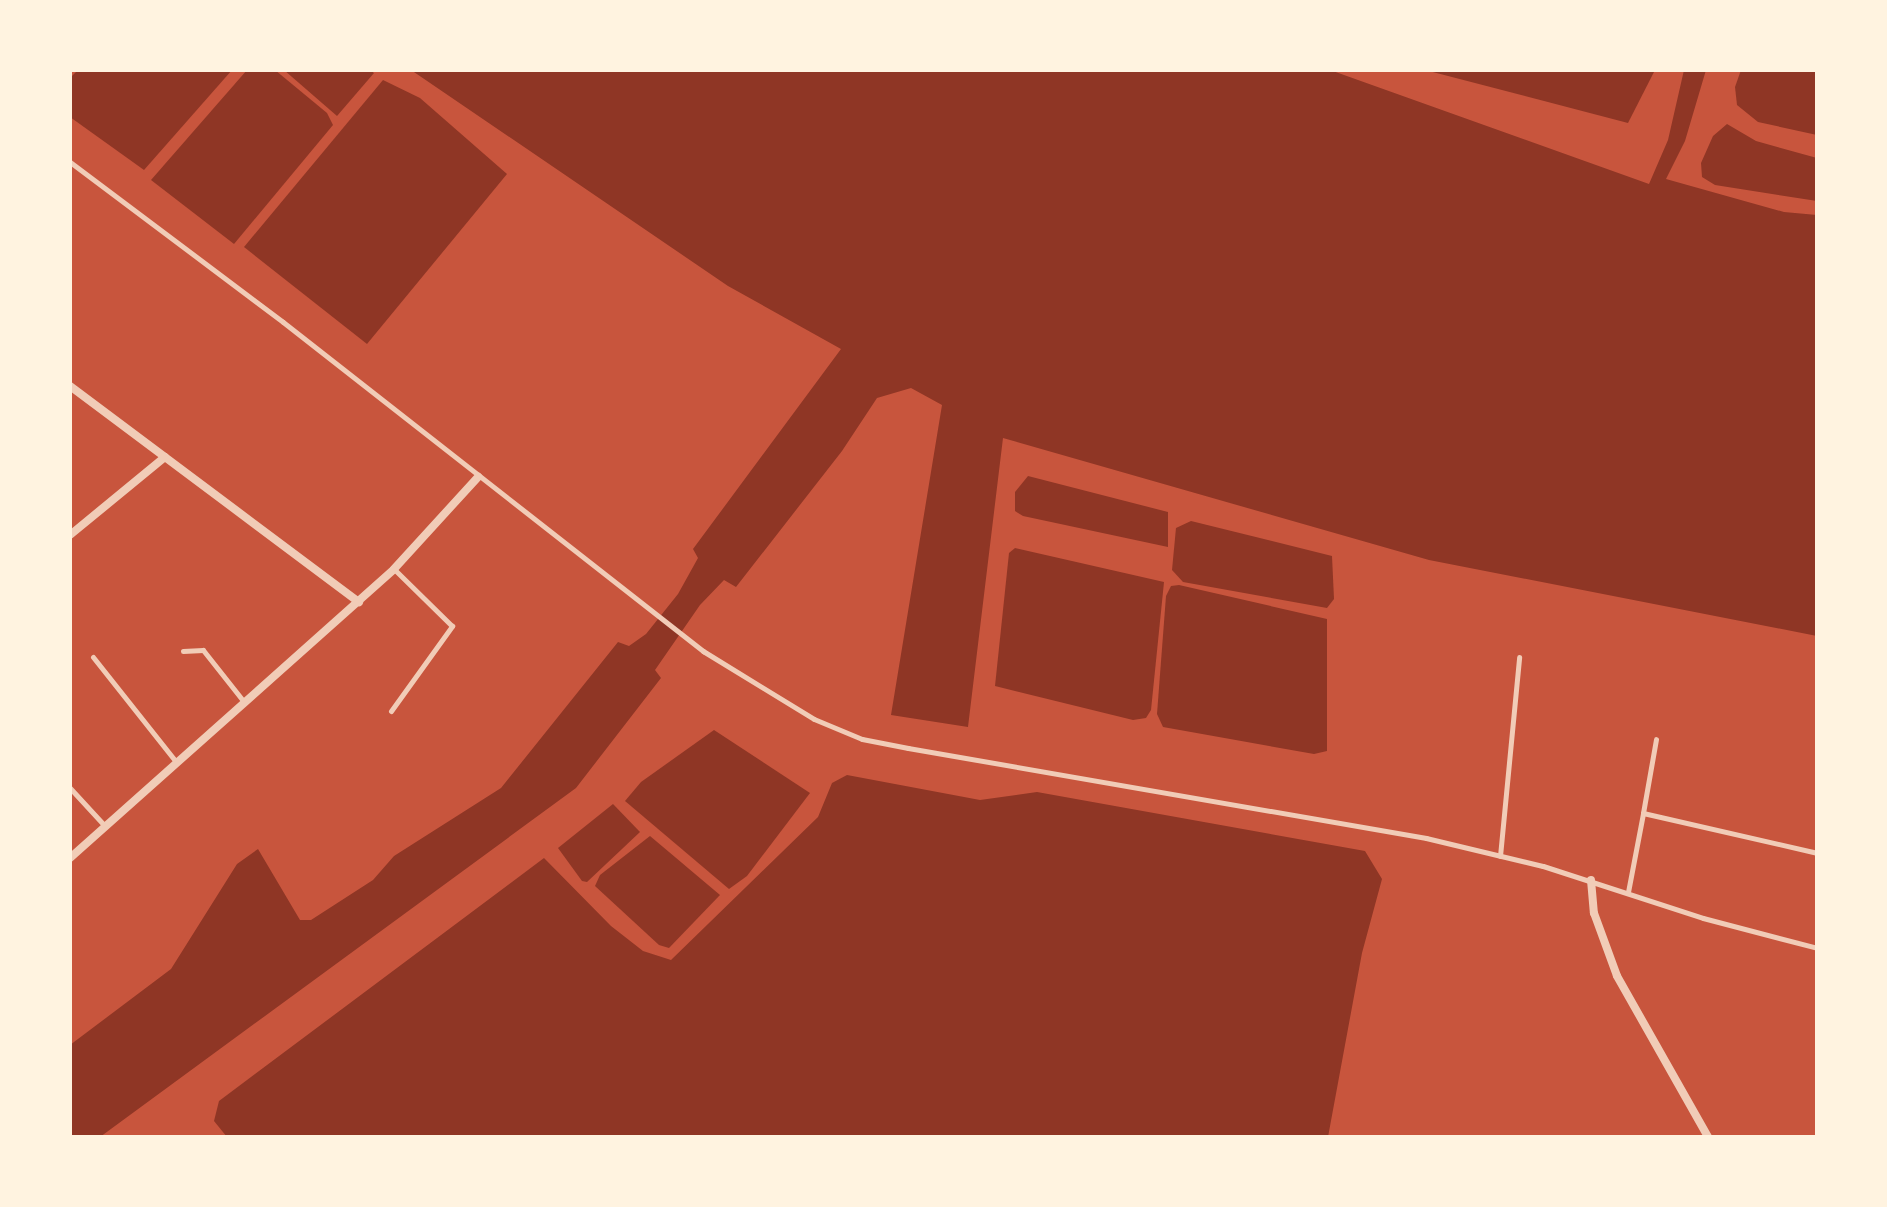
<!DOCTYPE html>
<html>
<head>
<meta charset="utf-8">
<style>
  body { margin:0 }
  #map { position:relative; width:1887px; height:1207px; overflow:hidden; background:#c8553d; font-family:"Asap Condensed",sans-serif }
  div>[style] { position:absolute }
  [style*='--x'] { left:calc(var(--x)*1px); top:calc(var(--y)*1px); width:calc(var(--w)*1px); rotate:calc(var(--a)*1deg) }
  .water>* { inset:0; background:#8f3625 }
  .service>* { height:5px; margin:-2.5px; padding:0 2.5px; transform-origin:2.5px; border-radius:2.5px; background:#f1ccb7 }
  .minor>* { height:8px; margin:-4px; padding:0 4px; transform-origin:4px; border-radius:4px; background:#f1ccb7 }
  span { translate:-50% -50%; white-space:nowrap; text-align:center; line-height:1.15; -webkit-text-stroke:8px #fff3e0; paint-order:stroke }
  .frame { position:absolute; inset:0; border:72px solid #fff3e0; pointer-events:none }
</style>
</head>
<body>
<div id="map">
  <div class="water">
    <div style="clip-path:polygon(78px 70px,232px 70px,144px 170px,70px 117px,70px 78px)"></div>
    <div style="clip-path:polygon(247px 70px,275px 70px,327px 113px,333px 125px,234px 244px,151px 180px)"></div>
    <div style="clip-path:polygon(284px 70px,370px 70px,374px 73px,337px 116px)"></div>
    <div style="clip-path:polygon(411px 70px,1330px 70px,1649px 184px,1668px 140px,1684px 70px,1706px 70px,1685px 141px,1666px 179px,1784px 212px,1817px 215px,1817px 636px,1429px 560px,1003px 438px,968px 727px,891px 715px,942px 405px,911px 388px,877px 398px,842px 451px,736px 587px,724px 580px,700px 605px,655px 670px,661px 678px,576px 788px,100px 1137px,70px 1137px,70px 1045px,171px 969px,237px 864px,258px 849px,300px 920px,311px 920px,373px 880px,394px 856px,501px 788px,618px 642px,629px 646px,646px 634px,678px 594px,698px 558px,693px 549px,841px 349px,728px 286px)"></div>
    <div style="clip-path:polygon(1425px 70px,1655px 70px,1628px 123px)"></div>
    <div style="clip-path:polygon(1741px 70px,1817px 70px,1817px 135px,1758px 122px,1737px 105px,1735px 87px)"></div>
    <div style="clip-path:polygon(383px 80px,420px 98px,507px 174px,367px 344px,244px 247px)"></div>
    <div style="clip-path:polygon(1727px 124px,1756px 141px,1817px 158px,1817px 201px,1715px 185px,1702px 177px,1701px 163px,1713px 136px)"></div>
    <div style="clip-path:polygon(1028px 476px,1168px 512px,1168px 547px,1023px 516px,1015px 511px,1015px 492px)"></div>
    <div style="clip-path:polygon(1191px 521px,1332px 556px,1334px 599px,1327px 608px,1183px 582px,1172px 570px,1176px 528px)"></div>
    <div style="clip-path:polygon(1015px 548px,1164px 582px,1151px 710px,1146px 718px,1133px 720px,995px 686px,1009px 553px)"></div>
    <div style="clip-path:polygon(1179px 585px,1327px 619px,1327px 751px,1314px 754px,1163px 727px,1157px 714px,1166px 596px,1171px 586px)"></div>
    <div style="clip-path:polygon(714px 730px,810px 793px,747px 876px,729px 889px,625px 801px,641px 782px)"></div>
    <div style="clip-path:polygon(847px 775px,980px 800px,1037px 792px,1365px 851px,1382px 879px,1362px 953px,1328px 1137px,227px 1137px,214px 1121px,219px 1101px,544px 858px,611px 926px,643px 951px,671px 960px,818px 817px,832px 783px)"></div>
    <div style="clip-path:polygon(613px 804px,640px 832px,587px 882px,582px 881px,558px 848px)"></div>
    <div style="clip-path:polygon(650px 836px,720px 895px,669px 948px,659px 945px,595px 886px,600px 875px)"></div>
  </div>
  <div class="service">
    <div style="--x:70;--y:162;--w:266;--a:36.9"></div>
    <div style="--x:283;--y:322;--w:534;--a:38.07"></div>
    <div style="--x:703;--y:651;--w:130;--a:31.5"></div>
    <div style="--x:814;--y:719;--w:52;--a:22.6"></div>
    <div style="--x:862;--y:739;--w:47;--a:11.1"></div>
    <div style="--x:908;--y:748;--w:526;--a:9.86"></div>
    <div style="--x:1426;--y:838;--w:120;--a:13.5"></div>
    <div style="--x:1543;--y:866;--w:168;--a:18"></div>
    <div style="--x:1703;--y:918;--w:118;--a:14.7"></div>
    <div style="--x:183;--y:651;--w:20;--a:-3"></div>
    <div style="--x:203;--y:650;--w:66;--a:51.7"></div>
    <div style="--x:93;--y:657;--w:135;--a:51.6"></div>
    <div style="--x:391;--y:711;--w:105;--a:-54.3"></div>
    <div style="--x:452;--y:626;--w:81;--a:-135.5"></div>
    <div style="--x:70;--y:788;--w:52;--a:47.4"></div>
    <div style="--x:1643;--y:813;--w:75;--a:-80"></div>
    <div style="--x:1500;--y:856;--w:200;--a:-84.5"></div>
    <div style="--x:1628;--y:892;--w:80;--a:-79.2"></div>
    <div style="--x:1643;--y:813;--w:179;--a:12.9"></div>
  </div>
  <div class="minor">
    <div style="--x:70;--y:386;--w:361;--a:36.8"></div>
    <div style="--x:70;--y:535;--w:123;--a:-39.4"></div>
    <div style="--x:70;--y:858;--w:434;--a:-41.7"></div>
    <div style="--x:394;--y:569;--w:125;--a:-47.6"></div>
    <div style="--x:1591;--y:880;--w:33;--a:85"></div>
    <div style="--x:1594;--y:913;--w:67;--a:69.9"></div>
    <div style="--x:1617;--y:976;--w:185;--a:60.5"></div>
  </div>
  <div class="frame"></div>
</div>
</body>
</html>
